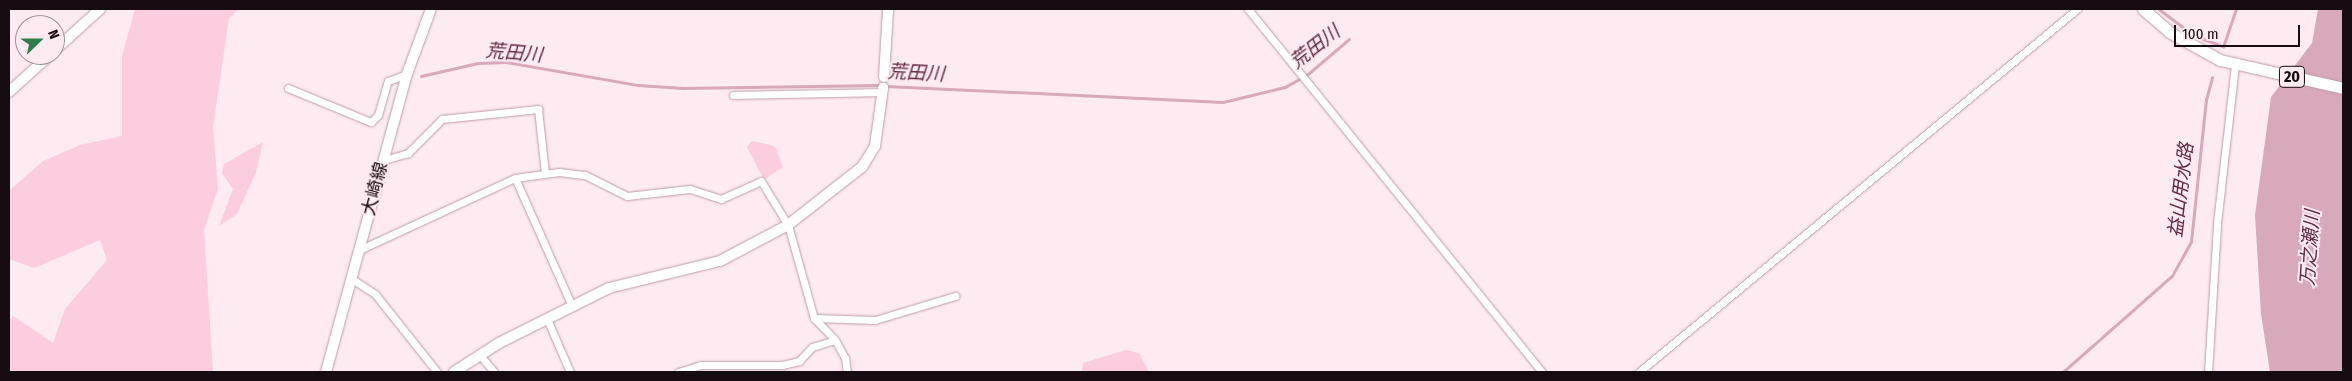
<!DOCTYPE html>
<html>
<head>
<meta charset="utf-8">
<style>
  body { margin:0 }
  #map { position:relative; width:2352px; height:381px; overflow:hidden; background:#feeaf1; font-family:"Fira Sans Condensed","Noto Sans JP",sans-serif }
  div>[style] { position:absolute }
  [style*='--x'] { left:calc(var(--x)*1px); top:calc(var(--y)*1px); width:calc(var(--w)*1px); rotate:calc(var(--a)*1deg) }
  .green>* { inset:0; background:#fbcdde }
  .water>* { inset:0; background:#d7a9bb }
  .stream>* { height:2.5px; margin:-1.25px; padding:0 1.25px; transform-origin:1.25px; border-radius:1.25px; background:#d7a9bb }
  .roads { filter:drop-shadow(0 0 1px #bb9da8) drop-shadow(0 0 1px #bb9da8) }
  .street>* { height:7px; margin:-3.5px; padding:0 3.5px; transform-origin:3.5px; border-radius:3.5px; background:#fff }
  .secondary>* { height:10px; margin:-5px; padding:0 5px; transform-origin:5px; border-radius:5px; background:#fff }
  .primary>* { height:11px; margin:-5.5px; padding:0 5.5px; transform-origin:5.5px; border-radius:5.5px; background:#fff }
  span { translate:-50% -50%; white-space:nowrap; text-align:center; line-height:1.15; -webkit-text-stroke:4px #feeaf1; paint-order:stroke }
  .shield-label span { padding:1px 4px; background:#feeaf1; border:1px solid; border-radius:4px; -webkit-text-stroke-width:0 }
  .shield-label { font-size:16px; color:#160b10; font-weight:700 }
  .street-label { font-size:18px; color:#160b10 }
  .water-label { font-size:19px; color:#612943; font-style:italic }
  .frame { position:absolute; inset:0; border:10px solid #160b10; pointer-events:none }
  .north { position:absolute; left:15px; top:15px; width:50px; height:50px; box-sizing:border-box; background:#feeaf1; border:1px solid #a19197; border-radius:50%; rotate:68deg; font-size:14px; font-weight:700; line-height:20px; text-align:center; color:#160b10 }
  .north::after { content:''; display:block; margin:auto; width:18px; height:22px; background:#2f7d4d; clip-path:polygon(50% 0,100% 100%,50% 72%,0 100%) }
  .scale { position:absolute; left:2174px; top:25px; width:126px; height:22px; box-sizing:border-box; border:2px solid #160b10; border-top:0; padding-left:6px; font-size:15px; line-height:18px; white-space:nowrap; color:#160b10; -webkit-text-stroke:4px #feeaf1; paint-order:stroke }
</style>
</head>
<body>
<div id="map">
  <div class="green">
    <div style="clip-path:polygon(135px 9px,239px 9px,229px 18px,213px 127px,218px 189px,204px 230px,213px 372px,9px 372px,9px 321px,13px 316px,53px 343px,65px 309px,107px 260px,100px 240px,34px 268px,9px 259px,9px 191px,43px 161px,80px 145px,122px 136px,122px 56px)"></div>
    <div style="clip-path:polygon(752px 141px,775px 146px,783px 167px,764px 180px,747px 147px)"></div>
    <div style="clip-path:polygon(263px 142px,256px 172px,237px 214px,219px 226px,233px 189px,222px 173px,224px 164px)"></div>
    <div style="clip-path:polygon(1126px 350px,1139px 353px,1149px 372px,1082px 372px,1083px 363px)"></div>
  </div>
  <div class="water">
    <div style="clip-path:polygon(2318px 9px,2343px 9px,2343px 372px,2270px 372px,2261px 314px,2255px 215px,2271px 97px,2312px 43px)"></div>
  </div>
  <div class="stream">
    <div style="--x:2159;--y:9;--w:45;--a:36.9"></div>
    <div style="--x:2195;--y:36;--w:30;--a:20"></div>
    <div style="--x:2223;--y:47;--w:40;--a:-71.1"></div>
    <div style="--x:421;--y:76;--w:58;--a:-12.8"></div>
    <div style="--x:478;--y:63;--w:28;--a:-2"></div>
    <div style="--x:506;--y:62;--w:134;--a:9.9"></div>
    <div style="--x:638;--y:85;--w:45;--a:3.8"></div>
    <div style="--x:683;--y:88;--w:197;--a:-0.9"></div>
    <div style="--x:886;--y:86;--w:337;--a:2.7"></div>
    <div style="--x:1223;--y:102;--w:64;--a:-13.6"></div>
    <div style="--x:1285;--y:87;--w:25;--a:-29"></div>
    <div style="--x:1307;--y:75;--w:55;--a:-40.6"></div>
    <div style="--x:2063;--y:372;--w:145;--a:-41.4"></div>
    <div style="--x:2172;--y:276;--w:39;--a:-61"></div>
    <div style="--x:2191;--y:242;--w:143;--a:-84"></div>
    <div style="--x:2206;--y:100;--w:23;--a:-75"></div>
  </div>
  <div class="roads">
    <div class="street">
      <div style="--x:1248;--y:9;--w:467;--a:51"></div>
      <div style="--x:288;--y:88;--w:90;--a:22.3"></div>
      <div style="--x:371;--y:122;--w:10;--a:-45"></div>
      <div style="--x:378;--y:115;--w:35;--a:-74"></div>
      <div style="--x:388;--y:81;--w:20;--a:-20"></div>
      <div style="--x:733;--y:95;--w:150;--a:-1.1"></div>
      <div style="--x:384;--y:160;--w:25;--a:-16"></div>
      <div style="--x:408;--y:153;--w:48;--a:-45"></div>
      <div style="--x:442;--y:119;--w:97;--a:-5.9"></div>
      <div style="--x:538;--y:109;--w:64;--a:83.8"></div>
      <div style="--x:515;--y:178;--w:140;--a:66"></div>
      <div style="--x:359;--y:250;--w:172;--a:-24.8"></div>
      <div style="--x:515;--y:178;--w:44;--a:-7.8"></div>
      <div style="--x:559;--y:172;--w:26;--a:7"></div>
      <div style="--x:585;--y:175;--w:47;--a:26.6"></div>
      <div style="--x:627;--y:196;--w:63;--a:-6.3"></div>
      <div style="--x:690;--y:189;--w:33;--a:18"></div>
      <div style="--x:721;--y:199;--w:44;--a:-24.2"></div>
      <div style="--x:761;--y:181;--w:52;--a:58.5"></div>
      <div style="--x:788;--y:225;--w:97;--a:74.4"></div>
      <div style="--x:814;--y:318;--w:30;--a:46"></div>
      <div style="--x:835;--y:340;--w:21;--a:61"></div>
      <div style="--x:845;--y:358;--w:14;--a:82"></div>
      <div style="--x:352;--y:279;--w:27;--a:33"></div>
      <div style="--x:375;--y:294;--w:100;--a:51.5"></div>
      <div style="--x:814;--y:318;--w:61;--a:1.9"></div>
      <div style="--x:875;--y:320;--w:84;--a:-16.7"></div>
      <div style="--x:547;--y:319;--w:58;--a:66.5"></div>
      <div style="--x:479;--y:354;--w:23;--a:50"></div>
      <div style="--x:678;--y:372;--w:24;--a:-17"></div>
      <div style="--x:701;--y:365;--w:81;--a:0"></div>
      <div style="--x:782;--y:365;--w:17;--a:-13"></div>
      <div style="--x:799;--y:361;--w:19;--a:-47"></div>
      <div style="--x:812;--y:347;--w:24;--a:-17"></div>
      <div style="--x:1639;--y:372;--w:569;--a:-39.65"></div>
      <div style="--x:2208;--y:372;--w:149;--a:-86.5"></div>
      <div style="--x:2217;--y:223;--w:159;--a:-83.5"></div>
    </div>
    <div class="secondary">
      <div style="--x:55;--y:50;--w:61;--a:-42.3"></div>
      <div style="--x:884;--y:77;--w:68;--a:-86.6"></div>
      <div style="--x:9;--y:92;--w:55;--a:-42.1"></div>
      <div style="--x:326;--y:372;--w:309;--a:-74.8"></div>
      <div style="--x:407;--y:74;--w:69;--a:-69.7"></div>
      <div style="--x:454;--y:372;--w:54;--a:-32.8"></div>
      <div style="--x:499;--y:343;--w:123;--a:-26.6"></div>
      <div style="--x:609;--y:288;--w:114;--a:-13.7"></div>
      <div style="--x:720;--y:261;--w:77;--a:-27.9"></div>
      <div style="--x:788;--y:225;--w:94;--a:-38.1"></div>
      <div style="--x:862;--y:167;--w:25;--a:-58"></div>
      <div style="--x:875;--y:146;--w:59;--a:-82.1"></div>
    </div>
    <div class="primary">
      <div style="--x:2143;--y:9;--w:35;--a:41"></div>
      <div style="--x:2169;--y:32;--w:58;--a:28.8"></div>
      <div style="--x:2220;--y:60;--w:126;--a:12.8"></div>
    </div>
  </div>
  <div class="shield-label">
    <span style="left:2292px;top:77px">20</span>
  </div>
  <div class="street-label">
    <span style="left:375px;top:189px;rotate:-75deg">大崎線</span>
  </div>
  <div class="water-label">
    <span style="left:1315px;top:47px;rotate:-38deg">荒田川</span>
    <span style="left:514px;top:53px;rotate:5deg">荒田川</span>
    <span style="left:916px;top:73px;rotate:3deg">荒田川</span>
    <span style="left:2181px;top:190px;rotate:-83deg">益山用水路</span>
    <span style="left:2310px;top:248px;rotate:-86deg">万之瀬川</span>
  </div>
  <div class="frame"></div>
  <div class="north">N</div>
  <div class="scale">100 m</div>
</div>
</body>
</html>
